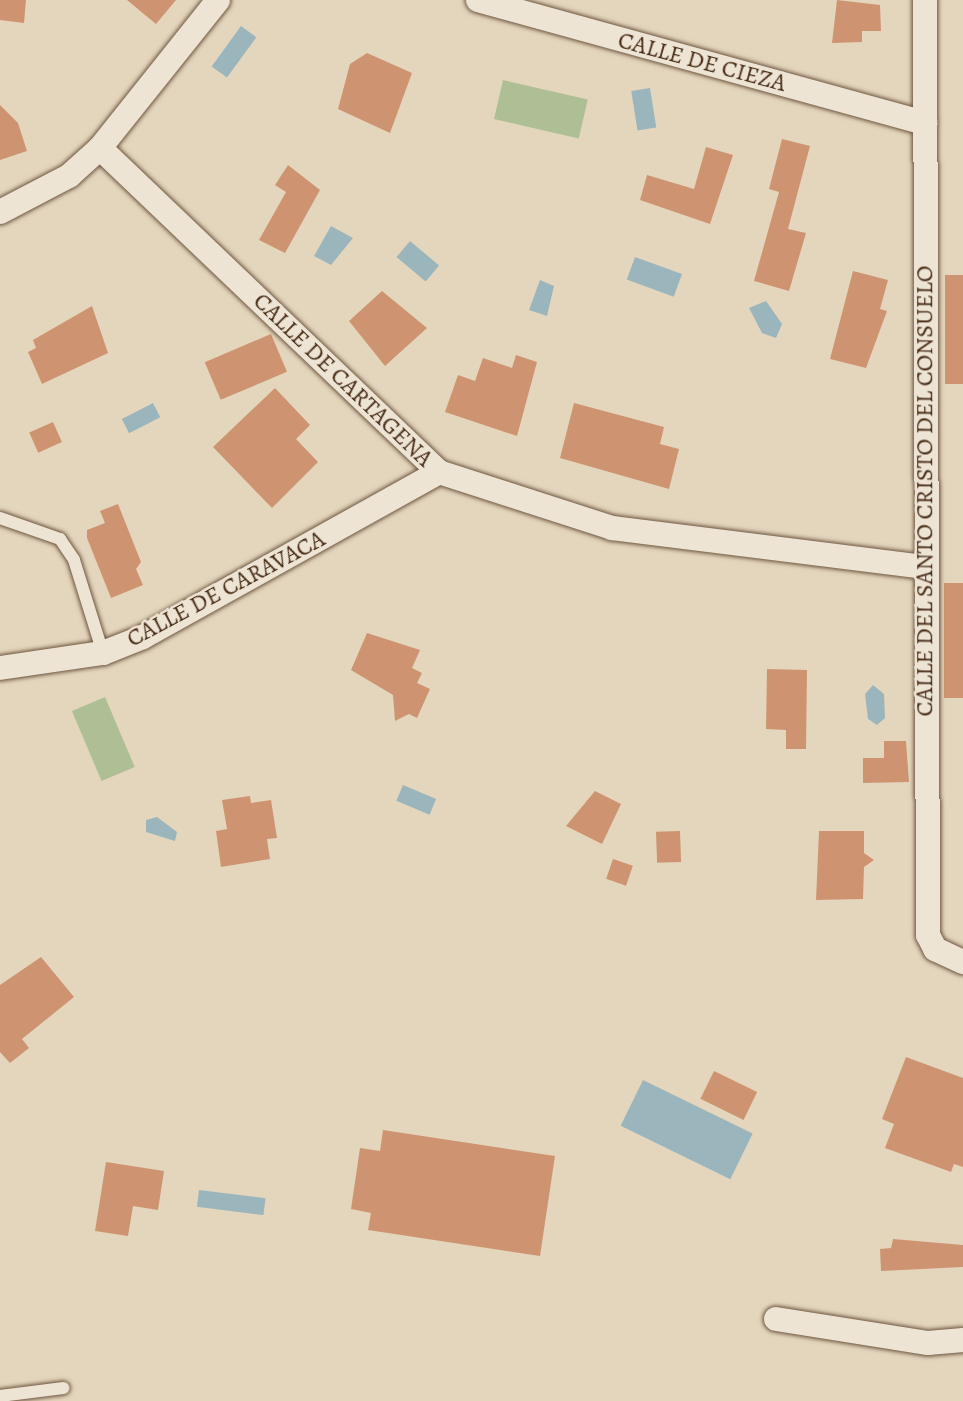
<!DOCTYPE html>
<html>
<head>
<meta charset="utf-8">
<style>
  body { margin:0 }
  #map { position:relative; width:963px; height:1401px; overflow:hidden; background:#e4d6bd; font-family:Alegreya,serif }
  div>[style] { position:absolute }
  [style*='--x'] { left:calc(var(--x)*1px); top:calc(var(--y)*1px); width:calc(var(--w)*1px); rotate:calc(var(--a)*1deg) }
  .green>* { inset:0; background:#afbf95; transform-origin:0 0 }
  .water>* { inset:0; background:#9ab6bc; transform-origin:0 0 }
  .building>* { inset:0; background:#ce9471; transform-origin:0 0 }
  .roads { filter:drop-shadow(0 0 2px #6e563f) drop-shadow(0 0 2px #6e563f) }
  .service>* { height:12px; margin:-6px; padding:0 6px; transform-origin:6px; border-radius:6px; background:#ede4d4 }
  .minor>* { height:24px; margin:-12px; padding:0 12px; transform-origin:12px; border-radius:12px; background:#ede4d4 }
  span { translate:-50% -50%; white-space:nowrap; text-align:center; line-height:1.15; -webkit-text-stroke:5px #ede4d4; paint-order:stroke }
  .street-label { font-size:24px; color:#472b15 }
</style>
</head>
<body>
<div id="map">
  <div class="green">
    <div style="left:503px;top:80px;width:87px;height:40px;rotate:13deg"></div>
    <div style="left:105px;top:697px;width:76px;height:36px;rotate:67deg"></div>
  </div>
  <div class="water">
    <div style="left:241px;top:26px;width:19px;height:50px;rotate:36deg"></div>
    <div style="left:650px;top:88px;width:40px;height:19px;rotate:81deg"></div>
    <div style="clip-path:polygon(331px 226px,353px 238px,331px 265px,314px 256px)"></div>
    <div style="left:410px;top:241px;width:38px;height:21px;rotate:40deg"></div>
    <div style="left:635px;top:257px;width:50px;height:24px;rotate:20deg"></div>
    <div style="clip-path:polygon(540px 280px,554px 286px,547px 316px,529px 310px)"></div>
    <div style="clip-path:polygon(766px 301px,782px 324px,776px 338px,762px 333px,749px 308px)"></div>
    <div style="left:153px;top:403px;width:16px;height:35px;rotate:63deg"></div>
    <div style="clip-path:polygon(873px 685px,884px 694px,885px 718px,877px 725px,868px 719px,865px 694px)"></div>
    <div style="left:403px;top:785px;width:36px;height:17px;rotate:23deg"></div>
    <div style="clip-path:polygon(157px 817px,177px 832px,175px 841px,146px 832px,146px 820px)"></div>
    <div style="left:643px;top:1080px;width:122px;height:51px;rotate:26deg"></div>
    <div style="left:199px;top:1190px;width:67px;height:17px;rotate:7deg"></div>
  </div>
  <div class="building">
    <div style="clip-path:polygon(0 0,26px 0,24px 23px,0 20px)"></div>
    <div style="clip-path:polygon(127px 0,176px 0,156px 24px)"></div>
    <div style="clip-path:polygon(837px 0,880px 5px,881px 31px,862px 31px,862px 42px,832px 43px)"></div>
    <div style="clip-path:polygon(367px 53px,412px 73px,390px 133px,338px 109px,350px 64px)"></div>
    <div style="clip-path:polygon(0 105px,18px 123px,27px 151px,0 160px)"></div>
    <div style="clip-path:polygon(782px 139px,810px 146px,788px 229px,806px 233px,789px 291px,754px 281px,779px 192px,769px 189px)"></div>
    <div style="clip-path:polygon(706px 147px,733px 155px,710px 224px,640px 200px,647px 175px,694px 189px)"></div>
    <div style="clip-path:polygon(288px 165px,320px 190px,285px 253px,259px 240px,286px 192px,275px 185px)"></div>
    <div style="clip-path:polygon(853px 271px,888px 280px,880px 309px,887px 311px,866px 368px,830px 359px)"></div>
    <div style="left:945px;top:275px;width:18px;height:109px"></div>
    <div style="clip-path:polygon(382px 291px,427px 328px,385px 366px,349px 321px)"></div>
    <div style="clip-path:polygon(92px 306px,108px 353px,42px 384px,28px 352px,36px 348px,33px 340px)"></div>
    <div style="left:271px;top:334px;width:41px;height:72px;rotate:67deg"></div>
    <div style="clip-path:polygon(516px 355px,537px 362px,517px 436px,445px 412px,458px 375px,475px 381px,483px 358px,512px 368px)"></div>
    <div style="clip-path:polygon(275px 388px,310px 425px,296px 439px,318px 462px,272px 508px,213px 447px)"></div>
    <div style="clip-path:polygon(574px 403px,664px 427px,660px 444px,679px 449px,669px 489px,560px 458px)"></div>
    <div style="left:53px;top:422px;width:22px;height:26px;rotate:66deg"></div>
    <div style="clip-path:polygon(118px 504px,141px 562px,136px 569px,143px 585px,111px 598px,87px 538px,87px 530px,105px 523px,100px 511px)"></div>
    <div style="left:944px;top:583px;width:19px;height:115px"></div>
    <div style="clip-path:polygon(367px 633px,420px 650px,412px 668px,422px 673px,417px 683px,430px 689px,417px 718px,409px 714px,395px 721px,393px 695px,351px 670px)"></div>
    <div style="clip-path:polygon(767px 669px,807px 670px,806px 749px,786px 749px,786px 730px,766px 729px)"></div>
    <div style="clip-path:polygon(884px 741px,906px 741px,909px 782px,863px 783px,863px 758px,884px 758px)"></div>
    <div style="clip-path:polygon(595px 791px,621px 804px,602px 844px,566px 826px)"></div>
    <div style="clip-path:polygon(250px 796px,251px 803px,271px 800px,277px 838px,267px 839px,270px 859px,221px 867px,216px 831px,227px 829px,222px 800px)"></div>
    <div style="left:680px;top:831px;width:31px;height:24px;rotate:88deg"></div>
    <div style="clip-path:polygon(819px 831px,864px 831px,864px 853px,874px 860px,864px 867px,863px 899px,816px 900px)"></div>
    <div style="left:613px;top:859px;width:21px;height:21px;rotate:19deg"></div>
    <div style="clip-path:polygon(41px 957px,74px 997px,22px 1039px,29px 1048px,10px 1063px,0 1052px,0 985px)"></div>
    <div style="clip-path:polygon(906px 1057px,963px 1078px,963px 1167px,954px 1164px,951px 1172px,885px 1148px,894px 1124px,882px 1119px)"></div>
    <div style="left:714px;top:1071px;width:48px;height:31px;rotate:26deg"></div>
    <div style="clip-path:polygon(383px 1130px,555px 1156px,540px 1256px,368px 1230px,371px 1213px,351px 1209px,360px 1148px,380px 1151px)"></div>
    <div style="clip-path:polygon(106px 1162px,164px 1171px,158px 1210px,133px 1206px,128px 1236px,95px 1231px)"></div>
    <div style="clip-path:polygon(893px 1239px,963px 1245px,963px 1267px,881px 1271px,880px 1249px,891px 1248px)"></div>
  </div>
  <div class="roads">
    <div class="service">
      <div style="--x:0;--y:518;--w:64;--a:19.3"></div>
      <div style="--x:60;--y:539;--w:25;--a:56"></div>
      <div style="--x:74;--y:560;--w:97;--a:72.7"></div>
      <div style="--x:0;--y:1396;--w:64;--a:-7.2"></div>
    </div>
    <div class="minor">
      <div style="--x:478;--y:0;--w:464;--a:15.4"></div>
      <div style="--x:925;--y:0;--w:935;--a:89.82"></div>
      <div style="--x:928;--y:935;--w:16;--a:63"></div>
      <div style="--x:935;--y:949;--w:31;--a:25"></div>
      <div style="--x:100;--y:148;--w:469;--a:43.7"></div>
      <div style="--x:439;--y:472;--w:182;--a:17.9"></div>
      <div style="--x:612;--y:528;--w:314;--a:7.1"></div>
      <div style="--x:0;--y:212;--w:78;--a:-27.6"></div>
      <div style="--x:69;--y:176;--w:42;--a:-42.1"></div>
      <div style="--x:100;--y:148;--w:189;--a:-51.4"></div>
      <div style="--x:0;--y:668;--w:104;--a:-8.3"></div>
      <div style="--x:103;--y:653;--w:43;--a:-21.8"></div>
      <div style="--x:143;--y:637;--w:339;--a:-29.1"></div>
      <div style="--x:776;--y:1319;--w:154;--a:9"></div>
      <div style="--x:928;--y:1343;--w:35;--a:-5"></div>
    </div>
  </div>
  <div class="street-label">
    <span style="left:702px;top:62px;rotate:15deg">CALLE DE CIEZA</span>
    <span style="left:343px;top:380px;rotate:44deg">CALLE DE CARTAGENA</span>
    <span style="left:925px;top:491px;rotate:-90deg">CALLE DEL SANTO CRISTO DEL CONSUELO</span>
    <span style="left:226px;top:589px;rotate:-28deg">CALLE DE CARAVACA</span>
  </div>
</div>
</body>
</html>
